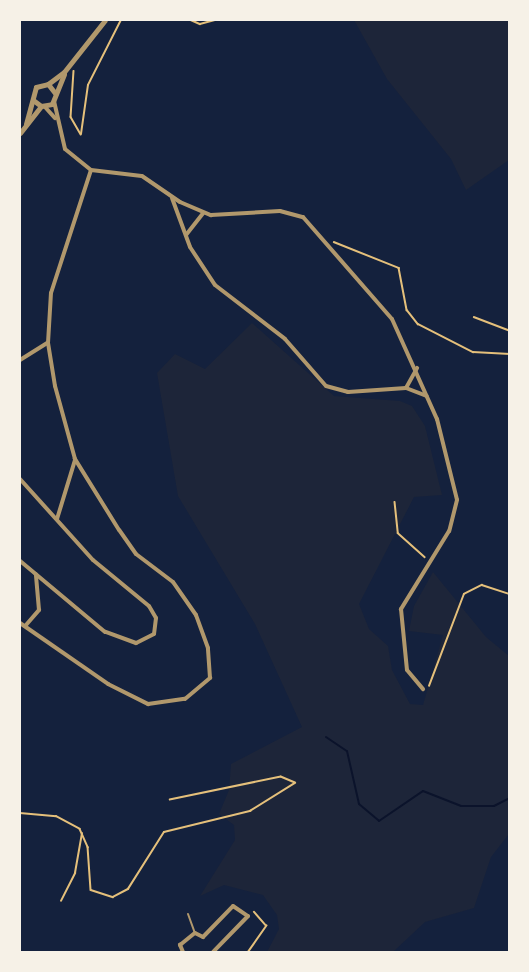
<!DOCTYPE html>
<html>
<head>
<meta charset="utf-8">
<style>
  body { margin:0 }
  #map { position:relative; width:529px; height:972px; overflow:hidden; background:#14213d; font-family:"Exo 2",sans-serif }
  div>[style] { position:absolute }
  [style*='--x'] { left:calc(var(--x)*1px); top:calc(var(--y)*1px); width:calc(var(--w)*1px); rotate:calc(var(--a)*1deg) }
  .green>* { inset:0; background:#1d2539 }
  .stream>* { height:2px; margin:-1px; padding:0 1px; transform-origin:1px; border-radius:1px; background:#0b132b }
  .path>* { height:1.5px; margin:-0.75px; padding:0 0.75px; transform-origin:0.75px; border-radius:0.75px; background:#e5c07b }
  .service>* { height:2px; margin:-1px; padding:0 1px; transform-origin:1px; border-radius:1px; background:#b1986c }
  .minor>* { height:4px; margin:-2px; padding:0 2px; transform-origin:2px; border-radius:2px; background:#b1986c }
  .tertiary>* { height:5px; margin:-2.5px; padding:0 2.5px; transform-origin:2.5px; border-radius:2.5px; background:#b1986c }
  span { translate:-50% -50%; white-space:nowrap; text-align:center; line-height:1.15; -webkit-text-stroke:4.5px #f6f1e7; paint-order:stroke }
  .frame { position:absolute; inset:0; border:21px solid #f6f1e7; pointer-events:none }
</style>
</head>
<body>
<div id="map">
  <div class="green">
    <div style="clip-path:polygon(354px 20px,509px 20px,509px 160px,466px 190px,451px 159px,387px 79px)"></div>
    <div style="clip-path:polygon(252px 323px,334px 396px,400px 401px,412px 406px,425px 426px,442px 495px,414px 497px,359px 604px,369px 629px,388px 646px,392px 670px,410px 704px,423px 705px,443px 635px,409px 631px,414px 606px,433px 572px,486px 637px,509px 656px,509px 834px,491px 857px,474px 908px,425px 922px,393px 952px,267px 952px,279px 929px,277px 915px,263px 895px,224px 885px,200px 896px,235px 840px,234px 825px,219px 814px,229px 790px,231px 764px,302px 727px,255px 624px,178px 496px,157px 373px,175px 354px,205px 369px)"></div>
  </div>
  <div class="stream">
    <div style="--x:326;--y:737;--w:25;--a:34"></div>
    <div style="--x:347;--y:751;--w:54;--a:77.2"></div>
    <div style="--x:359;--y:804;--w:26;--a:40"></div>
    <div style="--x:379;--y:821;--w:53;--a:-34.3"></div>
    <div style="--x:423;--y:791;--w:41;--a:21.5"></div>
    <div style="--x:461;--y:806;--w:33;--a:0"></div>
    <div style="--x:494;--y:806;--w:18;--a:-27"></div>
  </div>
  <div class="path">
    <div style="--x:191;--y:20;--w:10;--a:24"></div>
    <div style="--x:200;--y:24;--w:16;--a:-15"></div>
    <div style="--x:74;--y:71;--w:46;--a:93.7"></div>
    <div style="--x:71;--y:117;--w:20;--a:60"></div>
    <div style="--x:81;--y:134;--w:49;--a:-81.9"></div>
    <div style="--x:88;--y:85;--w:73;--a:-63.1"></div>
    <div style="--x:334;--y:242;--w:70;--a:21.8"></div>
    <div style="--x:399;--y:268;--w:43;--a:79.2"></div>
    <div style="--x:407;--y:310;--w:18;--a:52"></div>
    <div style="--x:418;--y:324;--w:62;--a:27"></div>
    <div style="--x:473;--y:352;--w:37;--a:3"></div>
    <div style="--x:474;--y:317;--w:39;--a:21"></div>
    <div style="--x:395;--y:502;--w:31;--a:84"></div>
    <div style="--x:398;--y:533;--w:36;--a:42"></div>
    <div style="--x:429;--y:686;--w:98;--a:-69.2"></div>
    <div style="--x:464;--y:594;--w:20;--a:-27"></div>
    <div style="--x:482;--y:585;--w:29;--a:18"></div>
    <div style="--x:20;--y:813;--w:36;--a:5"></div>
    <div style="--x:56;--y:816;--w:27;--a:28"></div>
    <div style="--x:80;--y:829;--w:20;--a:66"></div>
    <div style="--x:88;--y:847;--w:43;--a:86"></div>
    <div style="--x:91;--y:890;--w:23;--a:18"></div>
    <div style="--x:113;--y:897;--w:17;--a:-28"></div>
    <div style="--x:128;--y:889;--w:67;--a:-57.7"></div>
    <div style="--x:164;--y:832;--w:89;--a:-13.7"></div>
    <div style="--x:250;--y:811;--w:53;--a:-31.9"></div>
    <div style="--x:295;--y:783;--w:15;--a:-157"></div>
    <div style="--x:281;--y:777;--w:113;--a:168.3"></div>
    <div style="--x:61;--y:901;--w:31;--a:-63"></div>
    <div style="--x:75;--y:873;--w:40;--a:-80"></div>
    <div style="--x:248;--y:952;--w:32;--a:-55"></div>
    <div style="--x:266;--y:926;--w:18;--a:-131"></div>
  </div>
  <div class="service">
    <div style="--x:188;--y:914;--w:20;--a:70"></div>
  </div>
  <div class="minor">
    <div style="--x:54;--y:101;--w:49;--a:77.1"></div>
    <div style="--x:65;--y:149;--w:33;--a:39"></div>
    <div style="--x:91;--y:170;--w:51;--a:6.7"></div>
    <div style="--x:142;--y:176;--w:46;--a:34.4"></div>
    <div style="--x:180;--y:202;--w:34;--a:23"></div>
    <div style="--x:211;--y:215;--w:69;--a:-3.3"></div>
    <div style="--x:280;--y:211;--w:24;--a:15"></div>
    <div style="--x:303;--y:217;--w:135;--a:48.9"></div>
    <div style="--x:392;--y:319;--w:110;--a:65.8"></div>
    <div style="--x:437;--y:419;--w:83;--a:76.1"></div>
    <div style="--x:457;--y:500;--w:32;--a:104"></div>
    <div style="--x:449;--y:531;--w:92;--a:121.6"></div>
    <div style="--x:401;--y:609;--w:61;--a:84.4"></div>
    <div style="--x:407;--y:670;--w:25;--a:50"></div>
    <div style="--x:45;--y:107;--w:15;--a:48"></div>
    <div style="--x:172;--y:198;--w:52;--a:69.8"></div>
    <div style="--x:190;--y:247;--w:45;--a:56.7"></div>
    <div style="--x:215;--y:285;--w:88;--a:37.6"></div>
    <div style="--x:285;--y:339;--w:62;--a:48.9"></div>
    <div style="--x:326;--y:386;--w:23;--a:15"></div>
    <div style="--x:348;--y:392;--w:58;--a:-3.9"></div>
    <div style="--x:406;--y:388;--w:22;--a:21"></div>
    <div style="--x:186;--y:235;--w:28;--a:-52"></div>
    <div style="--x:20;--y:360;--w:32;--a:-32"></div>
    <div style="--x:406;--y:388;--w:23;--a:-61"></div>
    <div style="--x:20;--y:479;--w:109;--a:48"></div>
    <div style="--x:93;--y:560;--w:72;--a:39.4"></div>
    <div style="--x:149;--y:606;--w:14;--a:60"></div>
    <div style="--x:156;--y:618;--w:16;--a:97"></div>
    <div style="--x:154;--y:634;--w:20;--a:153"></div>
    <div style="--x:136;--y:643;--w:33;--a:-160"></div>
    <div style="--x:105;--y:632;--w:111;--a:-140.1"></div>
    <div style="--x:57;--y:519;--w:62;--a:-73"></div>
    <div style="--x:20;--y:623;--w:107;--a:34.7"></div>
    <div style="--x:108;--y:684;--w:45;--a:26.6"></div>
    <div style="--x:148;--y:704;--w:37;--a:-8"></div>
    <div style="--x:185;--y:699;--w:33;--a:-40"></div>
    <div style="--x:210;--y:678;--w:30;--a:-94"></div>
    <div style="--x:208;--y:648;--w:35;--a:-110"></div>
    <div style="--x:196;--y:615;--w:40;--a:-124.9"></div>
    <div style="--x:173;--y:582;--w:46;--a:-142.9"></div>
    <div style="--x:136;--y:554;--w:29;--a:-125"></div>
    <div style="--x:119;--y:530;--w:84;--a:-121.8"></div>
    <div style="--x:75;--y:459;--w:76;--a:-105.3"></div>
    <div style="--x:55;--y:386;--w:44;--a:-99.2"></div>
    <div style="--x:48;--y:343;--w:50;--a:-86.6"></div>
    <div style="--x:51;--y:293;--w:129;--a:-72"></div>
    <div style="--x:26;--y:625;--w:20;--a:-49"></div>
    <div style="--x:39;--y:610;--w:36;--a:-95"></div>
    <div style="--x:183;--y:952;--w:8;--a:-113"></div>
    <div style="--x:180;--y:945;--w:19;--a:-39"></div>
    <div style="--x:195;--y:933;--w:9;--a:27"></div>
    <div style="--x:203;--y:937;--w:43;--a:-45.9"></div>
    <div style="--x:233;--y:906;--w:18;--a:34"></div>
    <div style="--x:248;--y:916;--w:50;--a:134.2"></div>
  </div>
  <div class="tertiary">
    <div style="--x:48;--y:84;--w:20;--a:-37"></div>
    <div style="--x:64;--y:72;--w:66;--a:-51.7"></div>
    <div style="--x:33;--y:100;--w:10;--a:37"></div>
    <div style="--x:41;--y:106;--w:11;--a:-10"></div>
    <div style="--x:52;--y:104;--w:32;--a:-68"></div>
    <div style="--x:26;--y:124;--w:38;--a:-75"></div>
    <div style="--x:36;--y:87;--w:12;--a:-14"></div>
    <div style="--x:48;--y:84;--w:11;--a:52"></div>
    <div style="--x:20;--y:133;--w:34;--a:-52"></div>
  </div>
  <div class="frame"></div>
</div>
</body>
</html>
